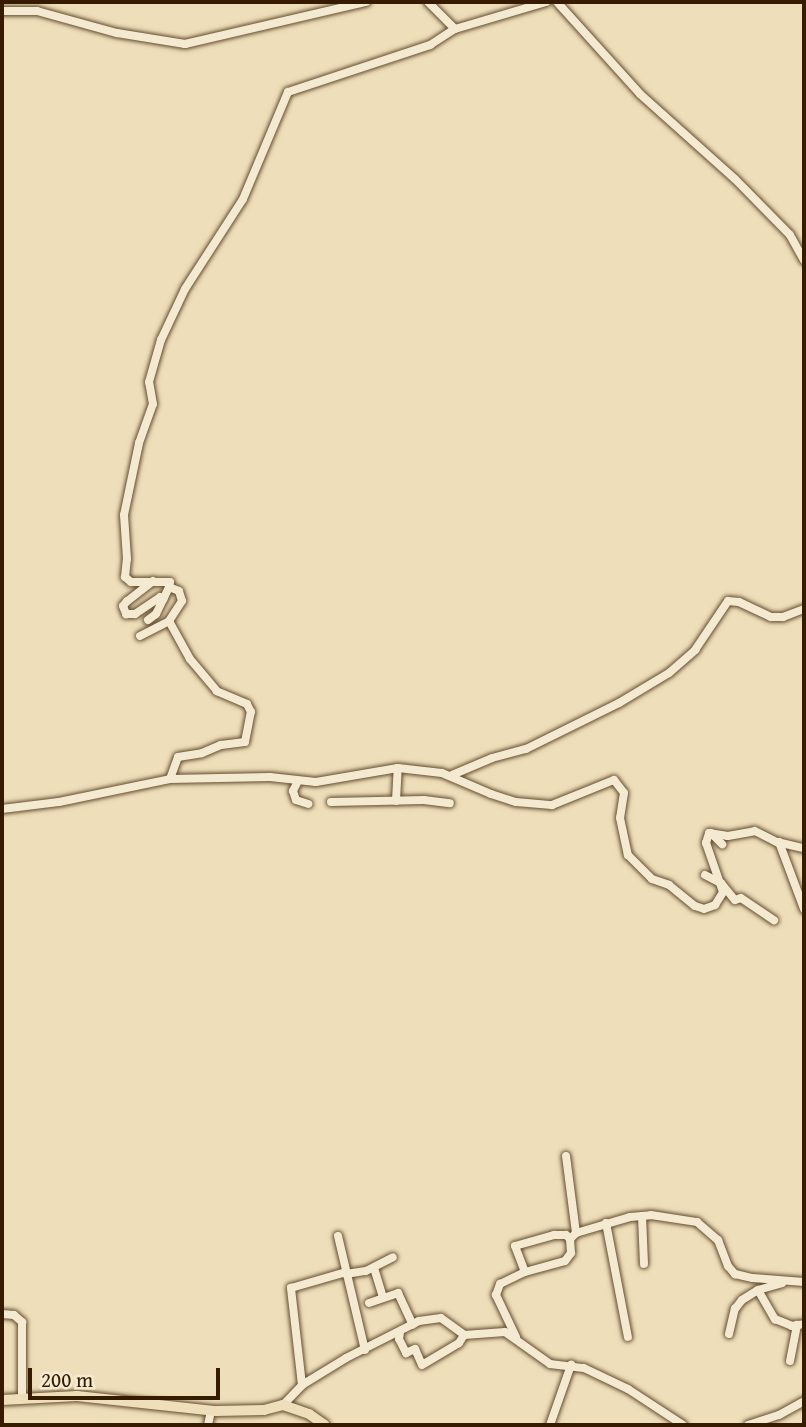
<!DOCTYPE html>
<html>
<head>
<meta charset="utf-8">
<style>
  body { margin:0 }
  #map { position:relative; width:806px; height:1427px; overflow:hidden; background:#eedeb9; font-family:"Gentium Book Plus",serif }
  div>[style] { position:absolute }
  [style*='--x'] { left:calc(var(--x)*1px); top:calc(var(--y)*1px); width:calc(var(--w)*1px); rotate:calc(var(--a)*1deg) }
  .roads { filter:drop-shadow(0 0 2px #644c2e) drop-shadow(0 0 2px #644c2e) }
  .minor>* { height:8px; margin:-4px; padding:0 4px; transform-origin:4px; border-radius:4px; background:#f4ead2 }
  .major>* { height:10px; margin:-5px; padding:0 5px; transform-origin:5px; border-radius:5px; background:#eedeb9 }
  span { translate:-50% -50%; white-space:nowrap; text-align:center; line-height:1.15; -webkit-text-stroke:5px #f4ead2; paint-order:stroke }
  .frame { position:absolute; inset:0; border:4px solid #361b00; pointer-events:none }
  .scale { position:absolute; left:28px; top:1368px; width:192px; height:32px; box-sizing:border-box; border:4px solid #361b00; border-top:0; padding-left:9px; font-size:21px; line-height:24px; white-space:nowrap; color:#361b00; -webkit-text-stroke:5px #f4ead2; paint-order:stroke }
</style>
</head>
<body>
<div id="map">
  <div class="roads">
    <div class="minor">
      <div style="--x:428;--y:2;--w:38;--a:45"></div>
      <div style="--x:455;--y:29;--w:95;--a:-16.5"></div>
      <div style="--x:557;--y:2;--w:124;--a:47.9"></div>
      <div style="--x:640;--y:94;--w:127;--a:41.8"></div>
      <div style="--x:735;--y:179;--w:78;--a:45.5"></div>
      <div style="--x:790;--y:235;--w:29;--a:61"></div>
      <div style="--x:2;--y:11;--w:35;--a:0"></div>
      <div style="--x:37;--y:11;--w:83;--a:15.4"></div>
      <div style="--x:117;--y:33;--w:69;--a:9.2"></div>
      <div style="--x:185;--y:44;--w:186;--a:-13.1"></div>
      <div style="--x:153;--y:581;--w:33;--a:142"></div>
      <div style="--x:127;--y:601;--w:6;--a:129"></div>
      <div style="--x:123;--y:606;--w:9;--a:69"></div>
      <div style="--x:126;--y:614;--w:9;--a:0"></div>
      <div style="--x:135;--y:614;--w:30;--a:-34"></div>
      <div style="--x:160;--y:597;--w:4;--a:34"></div>
      <div style="--x:148;--y:620;--w:10;--a:-37"></div>
      <div style="--x:156;--y:614;--w:30;--a:-64"></div>
      <div style="--x:140;--y:636;--w:33;--a:-27"></div>
      <div style="--x:452;--y:775;--w:43;--a:-23"></div>
      <div style="--x:492;--y:758;--w:35;--a:-15"></div>
      <div style="--x:526;--y:749;--w:104;--a:-26.3"></div>
      <div style="--x:619;--y:703;--w:58;--a:-31"></div>
      <div style="--x:669;--y:673;--w:35;--a:-41"></div>
      <div style="--x:695;--y:650;--w:59;--a:-56"></div>
      <div style="--x:728;--y:601;--w:11;--a:5"></div>
      <div style="--x:739;--y:602;--w:35;--a:25"></div>
      <div style="--x:771;--y:617;--w:12;--a:0"></div>
      <div style="--x:783;--y:617;--w:22;--a:-21"></div>
      <div style="--x:170;--y:779;--w:23;--a:-70"></div>
      <div style="--x:178;--y:757;--w:24;--a:-9"></div>
      <div style="--x:202;--y:753;--w:21;--a:-23"></div>
      <div style="--x:221;--y:745;--w:24;--a:-7"></div>
      <div style="--x:245;--y:742;--w:31;--a:-79"></div>
      <div style="--x:251;--y:712;--w:9;--a:-117"></div>
      <div style="--x:247;--y:704;--w:33;--a:-157"></div>
      <div style="--x:217;--y:691;--w:42;--a:-130.2"></div>
      <div style="--x:190;--y:659;--w:43;--a:-118.9"></div>
      <div style="--x:169;--y:621;--w:24;--a:-57"></div>
      <div style="--x:182;--y:601;--w:10;--a:-107"></div>
      <div style="--x:179;--y:591;--w:11;--a:-158"></div>
      <div style="--x:169;--y:587;--w:5;--a:-79"></div>
      <div style="--x:170;--y:582;--w:39;--a:180"></div>
      <div style="--x:131;--y:582;--w:8;--a:-140"></div>
      <div style="--x:125;--y:577;--w:18;--a:-84"></div>
      <div style="--x:127;--y:559;--w:44;--a:-93.9"></div>
      <div style="--x:124;--y:515;--w:74;--a:-78.2"></div>
      <div style="--x:139;--y:443;--w:41;--a:-70.3"></div>
      <div style="--x:153;--y:404;--w:22;--a:-100"></div>
      <div style="--x:149;--y:382;--w:44;--a:-74.1"></div>
      <div style="--x:161;--y:340;--w:56;--a:-64.8"></div>
      <div style="--x:185;--y:289;--w:107;--a:-57.2"></div>
      <div style="--x:243;--y:199;--w:116;--a:-67.2"></div>
      <div style="--x:288;--y:92;--w:150;--a:-18.3"></div>
      <div style="--x:430;--y:45;--w:30;--a:-33"></div>
      <div style="--x:297;--y:783;--w:9;--a:117"></div>
      <div style="--x:293;--y:791;--w:9;--a:72"></div>
      <div style="--x:296;--y:800;--w:13;--a:18"></div>
      <div style="--x:396;--y:801;--w:33;--a:-87"></div>
      <div style="--x:331;--y:802;--w:93;--a:-1.2"></div>
      <div style="--x:424;--y:800;--w:26;--a:7"></div>
      <div style="--x:2;--y:809;--w:57;--a:-7"></div>
      <div style="--x:59;--y:802;--w:113;--a:-11.7"></div>
      <div style="--x:170;--y:779;--w:100;--a:-1.1"></div>
      <div style="--x:270;--y:777;--w:46;--a:6.2"></div>
      <div style="--x:316;--y:782;--w:83;--a:-9.7"></div>
      <div style="--x:398;--y:768;--w:44;--a:6.5"></div>
      <div style="--x:442;--y:773;--w:53;--a:23.2"></div>
      <div style="--x:491;--y:794;--w:26;--a:18"></div>
      <div style="--x:516;--y:802;--w:36;--a:5"></div>
      <div style="--x:552;--y:805;--w:67;--a:-22"></div>
      <div style="--x:614;--y:780;--w:16;--a:52"></div>
      <div style="--x:624;--y:793;--w:25;--a:99"></div>
      <div style="--x:620;--y:818;--w:38;--a:78"></div>
      <div style="--x:628;--y:855;--w:34;--a:45"></div>
      <div style="--x:652;--y:879;--w:18;--a:19"></div>
      <div style="--x:669;--y:885;--w:33;--a:39"></div>
      <div style="--x:695;--y:906;--w:9;--a:18"></div>
      <div style="--x:704;--y:909;--w:12;--a:-20"></div>
      <div style="--x:715;--y:905;--w:15;--a:-58"></div>
      <div style="--x:723;--y:892;--w:52;--a:-109.1"></div>
      <div style="--x:706;--y:843;--w:10;--a:-73"></div>
      <div style="--x:709;--y:833;--w:19;--a:9"></div>
      <div style="--x:728;--y:836;--w:27;--a:-10"></div>
      <div style="--x:755;--y:831;--w:25;--a:27"></div>
      <div style="--x:777;--y:842;--w:28;--a:13"></div>
      <div style="--x:711;--y:833;--w:16;--a:45"></div>
      <div style="--x:779;--y:842;--w:72;--a:69.5"></div>
      <div style="--x:705;--y:875;--w:18;--a:27"></div>
      <div style="--x:721;--y:883;--w:22;--a:51"></div>
      <div style="--x:735;--y:900;--w:6;--a:-18"></div>
      <div style="--x:741;--y:898;--w:40;--a:34"></div>
      <div style="--x:566;--y:1156;--w:78;--a:82.6"></div>
      <div style="--x:642;--y:1216;--w:48;--a:87.6"></div>
      <div style="--x:606;--y:1223;--w:116;--a:79.1"></div>
      <div style="--x:338;--y:1236;--w:117;--a:76.7"></div>
      <div style="--x:374;--y:1268;--w:30;--a:73"></div>
      <div style="--x:525;--y:1272;--w:28;--a:-111"></div>
      <div style="--x:515;--y:1246;--w:41;--a:-15.8"></div>
      <div style="--x:554;--y:1235;--w:12;--a:0"></div>
      <div style="--x:566;--y:1235;--w:6;--a:45"></div>
      <div style="--x:346;--y:1274;--w:20;--a:-9"></div>
      <div style="--x:366;--y:1271;--w:30;--a:-27"></div>
      <div style="--x:758;--y:1290;--w:34;--a:60"></div>
      <div style="--x:775;--y:1319;--w:18;--a:22"></div>
      <div style="--x:792;--y:1326;--w:12;--a:-9"></div>
      <div style="--x:369;--y:1303;--w:31;--a:-19"></div>
      <div style="--x:398;--y:1293;--w:35;--a:65"></div>
      <div style="--x:2;--y:1314;--w:12;--a:5"></div>
      <div style="--x:14;--y:1315;--w:11;--a:41"></div>
      <div style="--x:22;--y:1322;--w:77;--a:90"></div>
      <div style="--x:400;--y:1332;--w:7;--a:98"></div>
      <div style="--x:399;--y:1339;--w:16;--a:63"></div>
      <div style="--x:406;--y:1353;--w:10;--a:-24"></div>
      <div style="--x:415;--y:1349;--w:17;--a:66"></div>
      <div style="--x:422;--y:1365;--w:43;--a:-30.7"></div>
      <div style="--x:459;--y:1343;--w:9;--a:-58"></div>
      <div style="--x:729;--y:1334;--w:26;--a:-77"></div>
      <div style="--x:735;--y:1309;--w:11;--a:-52"></div>
      <div style="--x:742;--y:1300;--w:19;--a:-32"></div>
      <div style="--x:758;--y:1290;--w:25;--a:-16"></div>
      <div style="--x:516;--y:1337;--w:47;--a:-115.5"></div>
      <div style="--x:496;--y:1295;--w:12;--a:-70"></div>
      <div style="--x:500;--y:1284;--w:28;--a:-26"></div>
      <div style="--x:525;--y:1272;--w:41;--a:-15.4"></div>
      <div style="--x:565;--y:1261;--w:10;--a:-53"></div>
      <div style="--x:571;--y:1253;--w:14;--a:-94"></div>
      <div style="--x:570;--y:1239;--w:8;--a:-45"></div>
      <div style="--x:576;--y:1233;--w:56;--a:-16.5"></div>
      <div style="--x:630;--y:1217;--w:21;--a:-5"></div>
      <div style="--x:651;--y:1215;--w:47;--a:8.7"></div>
      <div style="--x:697;--y:1222;--w:28;--a:41"></div>
      <div style="--x:718;--y:1240;--w:28;--a:69"></div>
      <div style="--x:728;--y:1266;--w:11;--a:49"></div>
      <div style="--x:735;--y:1274;--w:18;--a:13"></div>
      <div style="--x:753;--y:1278;--w:51;--a:4.5"></div>
      <div style="--x:790;--y:1361;--w:37;--a:-79"></div>
      <div style="--x:302;--y:1385;--w:98;--a:-96.5"></div>
      <div style="--x:291;--y:1288;--w:57;--a:-16.2"></div>
      <div style="--x:283;--y:1405;--w:28;--a:-46"></div>
      <div style="--x:302;--y:1385;--w:52;--a:-31.5"></div>
      <div style="--x:346;--y:1358;--w:82;--a:-26.9"></div>
      <div style="--x:419;--y:1321;--w:22;--a:-8"></div>
      <div style="--x:441;--y:1318;--w:29;--a:36"></div>
      <div style="--x:464;--y:1335;--w:41;--a:-4.2"></div>
      <div style="--x:505;--y:1332;--w:55;--a:35.4"></div>
      <div style="--x:550;--y:1364;--w:34;--a:7"></div>
      <div style="--x:584;--y:1368;--w:49;--a:25.5"></div>
      <div style="--x:628;--y:1389;--w:66;--a:33.2"></div>
      <div style="--x:208;--y:1425;--w:14;--a:-78"></div>
      <div style="--x:550;--y:1425;--w:64;--a:-70.7"></div>
      <div style="--x:748;--y:1425;--w:33;--a:-18"></div>
      <div style="--x:779;--y:1415;--w:29;--a:-29"></div>
    </div>
    <div class="major">
      <div style="--x:2;--y:1400;--w:75;--a:-3.1"></div>
      <div style="--x:77;--y:1396;--w:140;--a:6.2"></div>
      <div style="--x:216;--y:1411;--w:48;--a:-1.2"></div>
      <div style="--x:264;--y:1410;--w:20;--a:-15"></div>
      <div style="--x:283;--y:1405;--w:28;--a:19"></div>
      <div style="--x:309;--y:1414;--w:19;--a:35"></div>
    </div>
  </div>
  <div class="frame"></div>
  <div class="scale">200 m</div>
</div>
</body>
</html>
